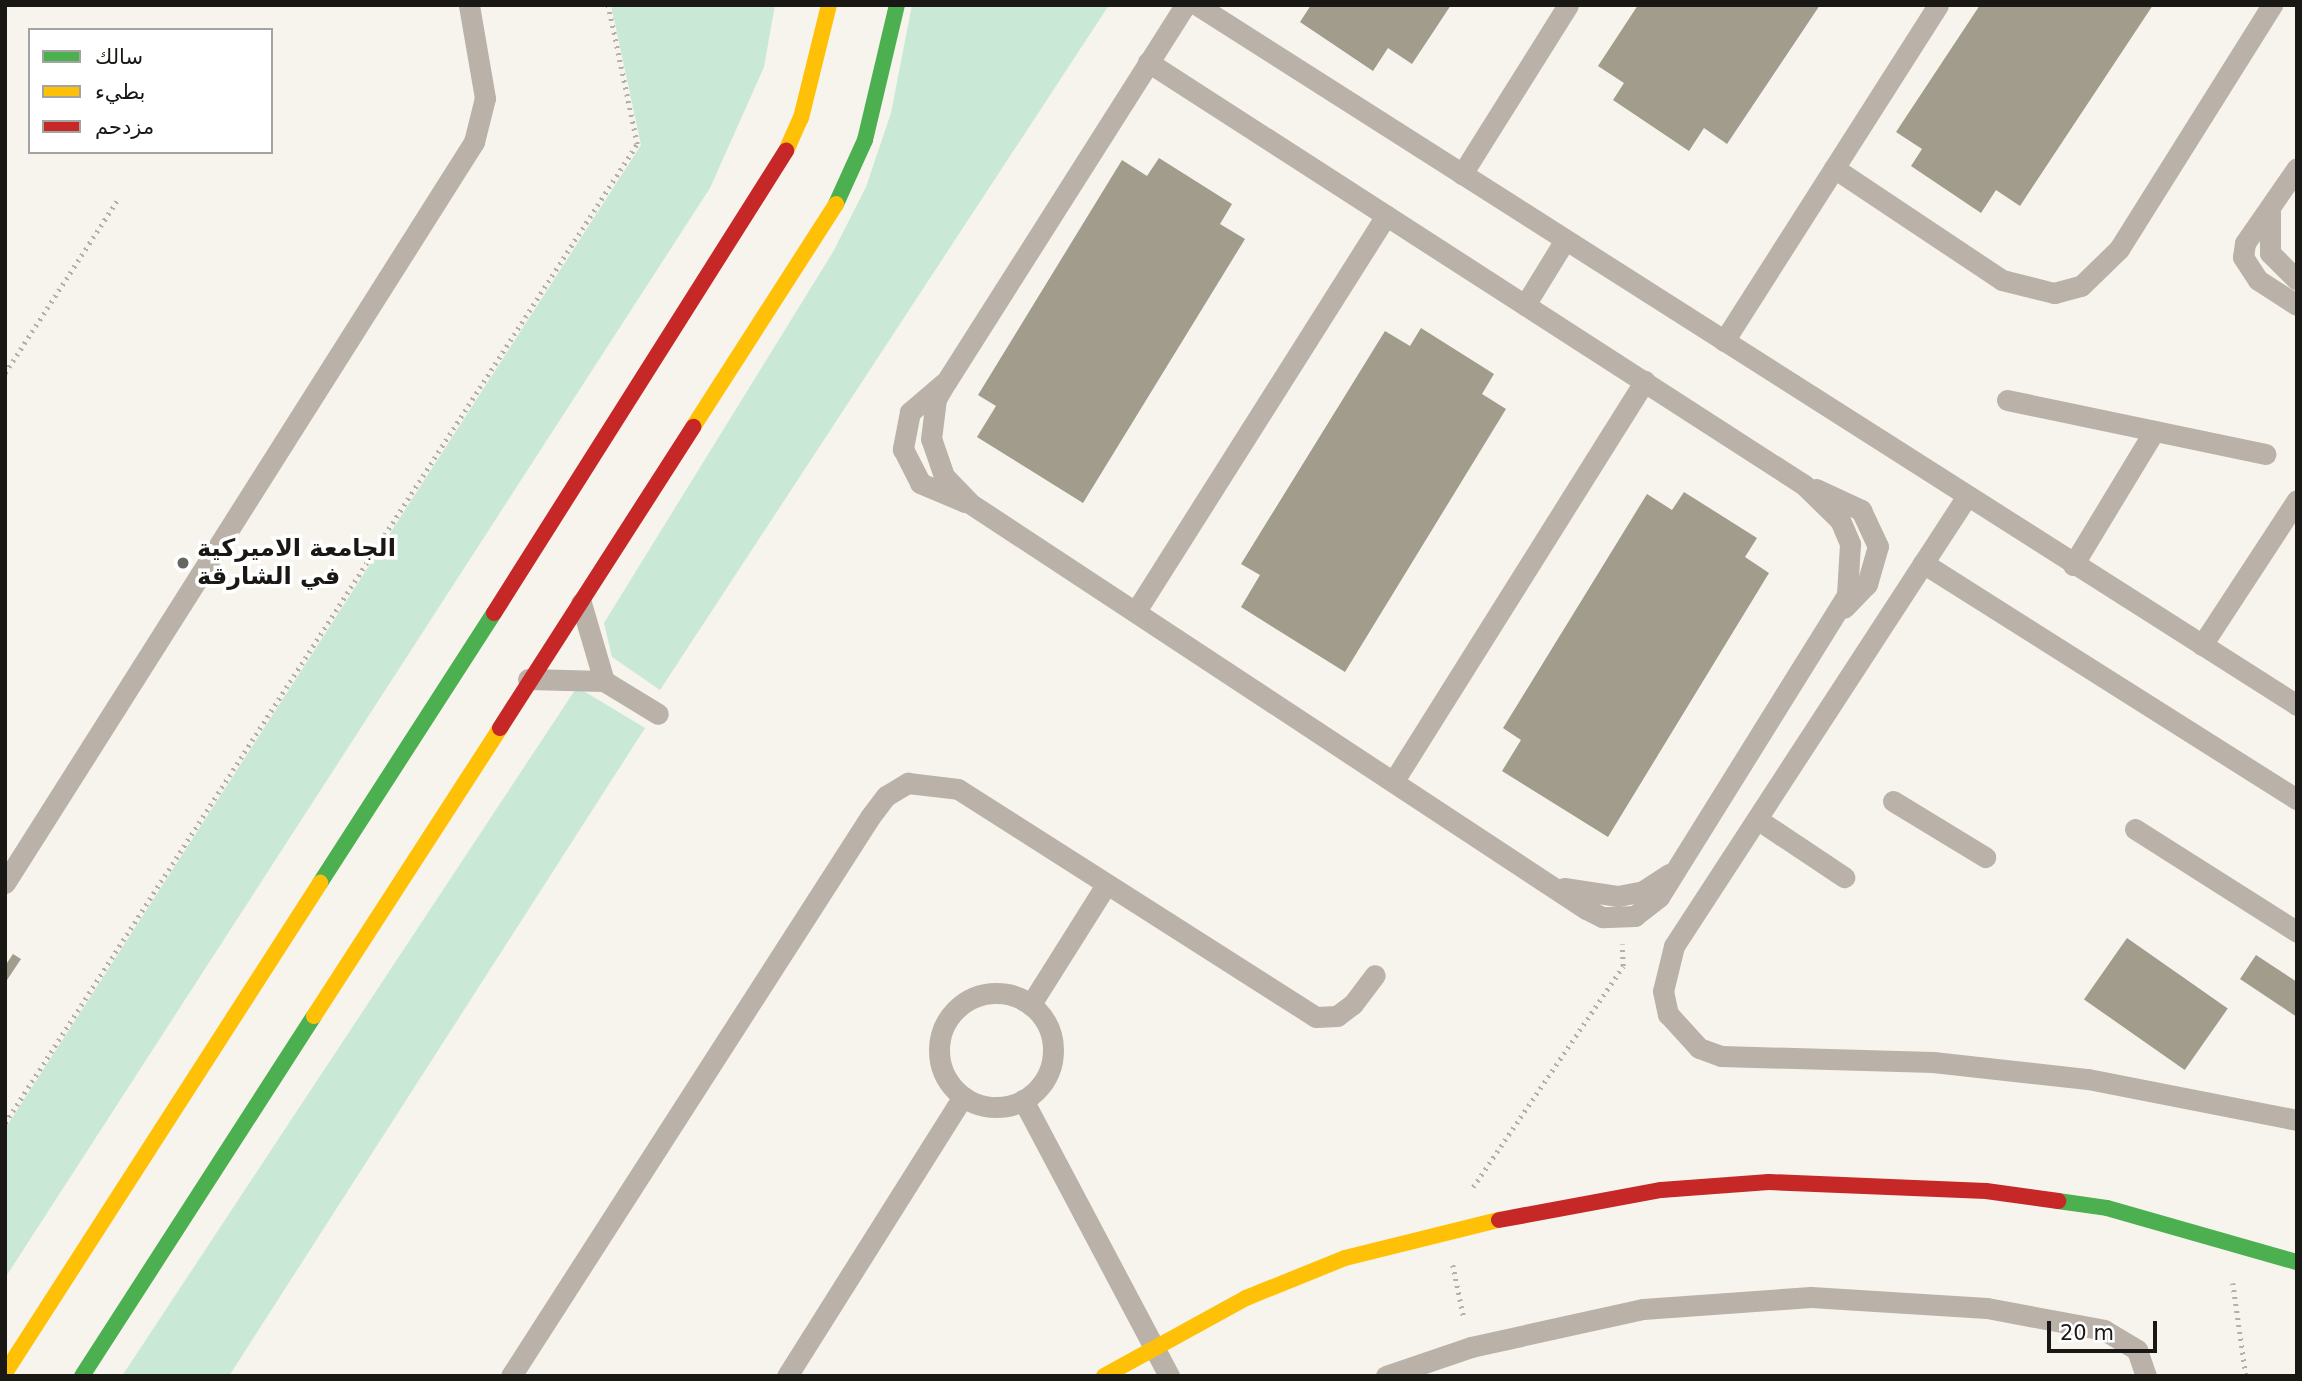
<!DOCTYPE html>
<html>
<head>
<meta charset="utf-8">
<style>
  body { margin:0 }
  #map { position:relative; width:2302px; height:1381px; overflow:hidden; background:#f6f4ed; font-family:"DejaVu Sans",Vazirmatn,sans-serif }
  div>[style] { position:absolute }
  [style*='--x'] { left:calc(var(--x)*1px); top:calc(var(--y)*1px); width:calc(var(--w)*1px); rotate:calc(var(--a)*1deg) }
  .green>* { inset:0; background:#c9e8d6 }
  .building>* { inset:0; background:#a19c8c; transform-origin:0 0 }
  .path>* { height:4.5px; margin-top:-2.25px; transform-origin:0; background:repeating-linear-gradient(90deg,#b5afa8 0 2px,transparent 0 7px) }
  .lane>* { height:21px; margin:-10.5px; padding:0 10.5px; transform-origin:10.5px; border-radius:10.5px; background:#bab1a8 }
  .lane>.ring { margin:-10.5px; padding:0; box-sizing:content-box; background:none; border:21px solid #bab1a8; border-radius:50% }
  .fast>* { height:16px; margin:-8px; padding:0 8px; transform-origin:8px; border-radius:8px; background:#4caf50 }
  .slow>* { height:16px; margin:-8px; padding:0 8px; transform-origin:8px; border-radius:8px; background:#ffc107 }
  .jam>* { height:16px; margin:-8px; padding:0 8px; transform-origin:8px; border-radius:8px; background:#c62828 }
  .dots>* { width:19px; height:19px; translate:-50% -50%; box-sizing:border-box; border:4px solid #fff; border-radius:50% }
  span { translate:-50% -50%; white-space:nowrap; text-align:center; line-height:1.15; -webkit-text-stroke:7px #fff; paint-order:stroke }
  .poi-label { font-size:24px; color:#1a1814; font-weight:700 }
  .left { translate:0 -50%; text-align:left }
  .frame { position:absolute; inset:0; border:7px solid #1a1814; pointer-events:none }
  .legend { position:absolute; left:28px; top:28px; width:245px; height:126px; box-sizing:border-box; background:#fff; border:2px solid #a3a3a1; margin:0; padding:9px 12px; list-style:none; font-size:21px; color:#1a1814 }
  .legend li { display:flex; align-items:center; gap:14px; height:35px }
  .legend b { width:35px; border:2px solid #a3a3a1 }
  .scale { position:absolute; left:2047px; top:1321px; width:110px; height:32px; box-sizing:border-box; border:4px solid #1a1814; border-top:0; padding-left:9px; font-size:21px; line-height:24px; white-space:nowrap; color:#1a1814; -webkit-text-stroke:5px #fff; paint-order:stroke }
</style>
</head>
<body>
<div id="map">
  <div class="green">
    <div style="clip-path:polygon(611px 5px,775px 5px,764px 67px,710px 188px,5px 1278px,5px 1129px,641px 145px)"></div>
    <div style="clip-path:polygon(912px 5px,1109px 5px,660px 690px,612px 657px,604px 623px,833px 252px,866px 187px,891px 113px)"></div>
    <div style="clip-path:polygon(577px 687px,645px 728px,229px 1376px,122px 1376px)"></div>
  </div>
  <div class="building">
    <div style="clip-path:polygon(1311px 5px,1451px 5px,1412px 64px,1388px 48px,1373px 71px,1300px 22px)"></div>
    <div style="clip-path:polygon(1638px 5px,1820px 5px,1727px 144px,1704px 128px,1689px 151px,1613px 100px,1624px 83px,1598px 66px)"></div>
    <div style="clip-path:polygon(1980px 5px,2153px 5px,2020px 206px,1996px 190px,1981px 213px,1911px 166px,1922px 149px,1896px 132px)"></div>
    <div style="clip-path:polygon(1159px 158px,1232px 204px,1220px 224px,1245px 239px,1083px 503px,977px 437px,996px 406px,978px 395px,1122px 160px,1147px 176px)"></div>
    <div style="clip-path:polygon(1421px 328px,1494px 374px,1482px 394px,1506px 409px,1345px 672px,1241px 607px,1260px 575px,1241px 564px,1385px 331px,1410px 346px)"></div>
    <div style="clip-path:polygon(1684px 492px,1757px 538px,1745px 557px,1769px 573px,1608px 837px,1502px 771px,1521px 740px,1503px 728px,1647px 494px,1672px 510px)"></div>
    <div style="left:2127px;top:938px;width:123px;height:75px;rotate:35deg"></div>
    <div style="clip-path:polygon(13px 954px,21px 959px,5px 983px,5px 966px)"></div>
    <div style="clip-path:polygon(2256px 955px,2297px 982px,2297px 1017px,2240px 979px)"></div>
  </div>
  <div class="path">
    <div style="--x:5;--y:373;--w:207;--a:-57"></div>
    <div style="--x:5;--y:1123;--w:1165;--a:-57.16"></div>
    <div style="--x:637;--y:144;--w:142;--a:-101.8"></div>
    <div style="--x:1473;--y:1187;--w:267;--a:-55.8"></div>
    <div style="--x:1623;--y:966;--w:22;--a:-93"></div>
    <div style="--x:1453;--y:1265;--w:54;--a:78.3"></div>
    <div style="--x:2233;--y:1283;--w:94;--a:82"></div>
  </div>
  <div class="lane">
    <div style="--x:1197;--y:5;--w:1304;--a:32.47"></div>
    <div style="--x:1148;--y:62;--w:781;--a:32.81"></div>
    <div style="--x:1804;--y:485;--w:50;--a:44.2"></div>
    <div style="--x:1840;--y:520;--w:26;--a:67"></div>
    <div style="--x:1850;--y:544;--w:51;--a:93.4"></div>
    <div style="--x:1847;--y:595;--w:356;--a:121.9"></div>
    <div style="--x:1659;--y:897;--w:31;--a:142"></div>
    <div style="--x:1635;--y:916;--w:33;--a:178"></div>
    <div style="--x:1602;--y:917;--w:18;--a:-153"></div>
    <div style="--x:1586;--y:909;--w:736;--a:-146.63"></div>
    <div style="--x:971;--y:504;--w:39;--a:-134"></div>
    <div style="--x:944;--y:476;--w:39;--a:-109"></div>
    <div style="--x:931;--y:439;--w:40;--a:-82.9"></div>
    <div style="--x:936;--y:399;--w:20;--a:-60"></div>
    <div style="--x:946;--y:382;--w:446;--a:-57.6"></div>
    <div style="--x:1834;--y:168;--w:202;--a:33.7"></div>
    <div style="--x:2002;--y:280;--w:54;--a:14"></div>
    <div style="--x:2054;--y:293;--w:28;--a:-15"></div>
    <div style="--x:2081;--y:286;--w:53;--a:-44.2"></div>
    <div style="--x:2119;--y:249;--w:288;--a:-57.9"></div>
    <div style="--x:2297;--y:168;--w:91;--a:124.7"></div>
    <div style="--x:2245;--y:243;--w:14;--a:98"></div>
    <div style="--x:2243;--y:257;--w:27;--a:57"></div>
    <div style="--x:2258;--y:280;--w:46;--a:32.7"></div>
    <div style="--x:1462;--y:174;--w:199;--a:-57.9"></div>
    <div style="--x:2270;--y:212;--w:41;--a:90"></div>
    <div style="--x:2270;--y:253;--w:38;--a:45"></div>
    <div style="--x:1525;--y:305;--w:76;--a:-58.4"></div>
    <div style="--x:1724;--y:341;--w:398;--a:-57.5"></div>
    <div style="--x:944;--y:383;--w:45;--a:139.5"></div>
    <div style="--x:910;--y:412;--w:38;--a:101"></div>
    <div style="--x:903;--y:449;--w:38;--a:63"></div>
    <div style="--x:920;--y:483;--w:49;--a:22.9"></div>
    <div style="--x:2007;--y:400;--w:264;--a:11.8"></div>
    <div style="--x:1816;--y:489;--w:50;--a:25"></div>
    <div style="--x:1861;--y:510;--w:40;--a:65"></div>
    <div style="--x:1878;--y:546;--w:40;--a:106"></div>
    <div style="--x:1867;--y:584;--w:33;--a:134"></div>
    <div style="--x:1967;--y:496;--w:537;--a:123.07"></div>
    <div style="--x:1674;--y:946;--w:46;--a:103.7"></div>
    <div style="--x:1663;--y:991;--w:24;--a:78"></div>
    <div style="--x:1668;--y:1014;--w:46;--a:47.6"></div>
    <div style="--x:1699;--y:1048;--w:23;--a:20"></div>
    <div style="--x:1721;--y:1056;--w:212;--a:1.6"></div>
    <div style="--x:1933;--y:1062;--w:156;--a:6.3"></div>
    <div style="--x:2088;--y:1079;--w:213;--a:11.1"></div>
    <div style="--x:1923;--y:563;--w:442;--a:32.3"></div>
    <div style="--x:2073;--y:565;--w:157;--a:-58.8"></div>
    <div style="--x:581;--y:603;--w:81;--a:73.6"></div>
    <div style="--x:1136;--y:611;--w:468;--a:-57.7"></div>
    <div style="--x:2202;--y:645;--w:173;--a:-56.8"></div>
    <div style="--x:528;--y:679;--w:76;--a:1.5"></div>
    <div style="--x:604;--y:681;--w:63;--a:31.4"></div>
    <div style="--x:1395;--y:779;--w:470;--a:-57.9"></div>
    <div style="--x:1893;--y:801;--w:108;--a:31.3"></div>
    <div style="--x:1757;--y:819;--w:105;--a:33.7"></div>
    <div style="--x:2135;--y:829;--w:192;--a:32.4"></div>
    <div style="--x:5;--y:883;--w:877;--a:-57.67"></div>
    <div style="--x:474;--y:142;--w:45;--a:-76"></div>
    <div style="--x:485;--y:98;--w:94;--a:-99.8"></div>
    <div style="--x:1564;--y:888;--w:55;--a:8.4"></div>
    <div style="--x:1618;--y:896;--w:25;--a:-11"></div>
    <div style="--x:1643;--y:891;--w:31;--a:-33"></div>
    <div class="ring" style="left:939px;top:993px;width:93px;height:93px"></div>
    <div style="--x:1031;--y:1004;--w:141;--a:-57.8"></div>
    <div style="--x:1023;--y:1100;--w:312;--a:62.1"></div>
    <div style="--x:511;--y:1376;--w:664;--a:-57.29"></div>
    <div style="--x:870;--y:817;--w:26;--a:-53"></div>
    <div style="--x:886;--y:796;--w:26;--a:-31"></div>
    <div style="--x:908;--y:783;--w:50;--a:6.8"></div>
    <div style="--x:958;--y:789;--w:424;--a:32.5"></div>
    <div style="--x:1316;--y:1017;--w:21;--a:-3"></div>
    <div style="--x:1337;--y:1016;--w:20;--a:-37"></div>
    <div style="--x:1353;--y:1004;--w:36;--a:-53"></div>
    <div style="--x:787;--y:1376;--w:330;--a:-57.8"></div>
    <div style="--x:1386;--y:1376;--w:90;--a:-18.8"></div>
    <div style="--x:1471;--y:1347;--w:176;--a:-12.5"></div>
    <div style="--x:1643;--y:1309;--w:168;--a:-4.1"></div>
    <div style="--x:1811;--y:1297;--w:176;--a:3.6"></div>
    <div style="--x:1987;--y:1308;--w:119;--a:10.6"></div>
    <div style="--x:2104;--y:1330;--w:39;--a:31"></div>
    <div style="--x:2137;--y:1350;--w:28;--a:71"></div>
  </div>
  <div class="fast">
    <div style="--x:836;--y:204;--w:70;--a:-65.6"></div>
    <div style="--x:865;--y:140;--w:139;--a:-76.7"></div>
    <div style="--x:320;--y:883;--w:321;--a:-57.2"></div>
    <div style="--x:2058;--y:1201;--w:49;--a:8.1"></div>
    <div style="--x:2107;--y:1208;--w:198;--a:15.9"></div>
    <div style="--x:82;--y:1376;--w:428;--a:-57.2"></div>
  </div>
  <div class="slow">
    <div style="--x:786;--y:151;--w:36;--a:-66"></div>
    <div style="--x:801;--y:118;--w:116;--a:-76.1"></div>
    <div style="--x:693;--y:427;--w:265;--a:-57.3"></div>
    <div style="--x:314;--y:1016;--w:343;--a:-57.1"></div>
    <div style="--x:5;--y:1373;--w:583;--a:-57.26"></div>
    <div style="--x:1104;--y:1376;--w:162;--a:-28.8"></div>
    <div style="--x:1246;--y:1298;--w:107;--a:-22"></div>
    <div style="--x:1345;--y:1258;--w:159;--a:-13.9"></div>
  </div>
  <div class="jam">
    <div style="--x:494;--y:613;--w:547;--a:-57.71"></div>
    <div style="--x:500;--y:728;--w:358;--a:-57.3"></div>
    <div style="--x:1499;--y:1220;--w:165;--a:-10.5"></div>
    <div style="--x:1661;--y:1190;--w:108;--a:-4.2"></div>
    <div style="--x:1769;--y:1182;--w:217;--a:2.4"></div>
    <div style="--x:1986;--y:1191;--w:73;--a:7.9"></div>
  </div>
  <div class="dots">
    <div style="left:183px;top:563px;background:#676560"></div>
  </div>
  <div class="poi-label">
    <span class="left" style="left:197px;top:563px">الجامعة الاميركية<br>في الشارقة</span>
  </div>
  <div class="frame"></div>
  <ul class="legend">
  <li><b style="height:9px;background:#4caf50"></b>سالك</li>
  <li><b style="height:9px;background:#ffc107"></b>بطيء</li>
  <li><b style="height:9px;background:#c62828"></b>مزدحم</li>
  </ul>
  <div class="scale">20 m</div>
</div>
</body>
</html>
